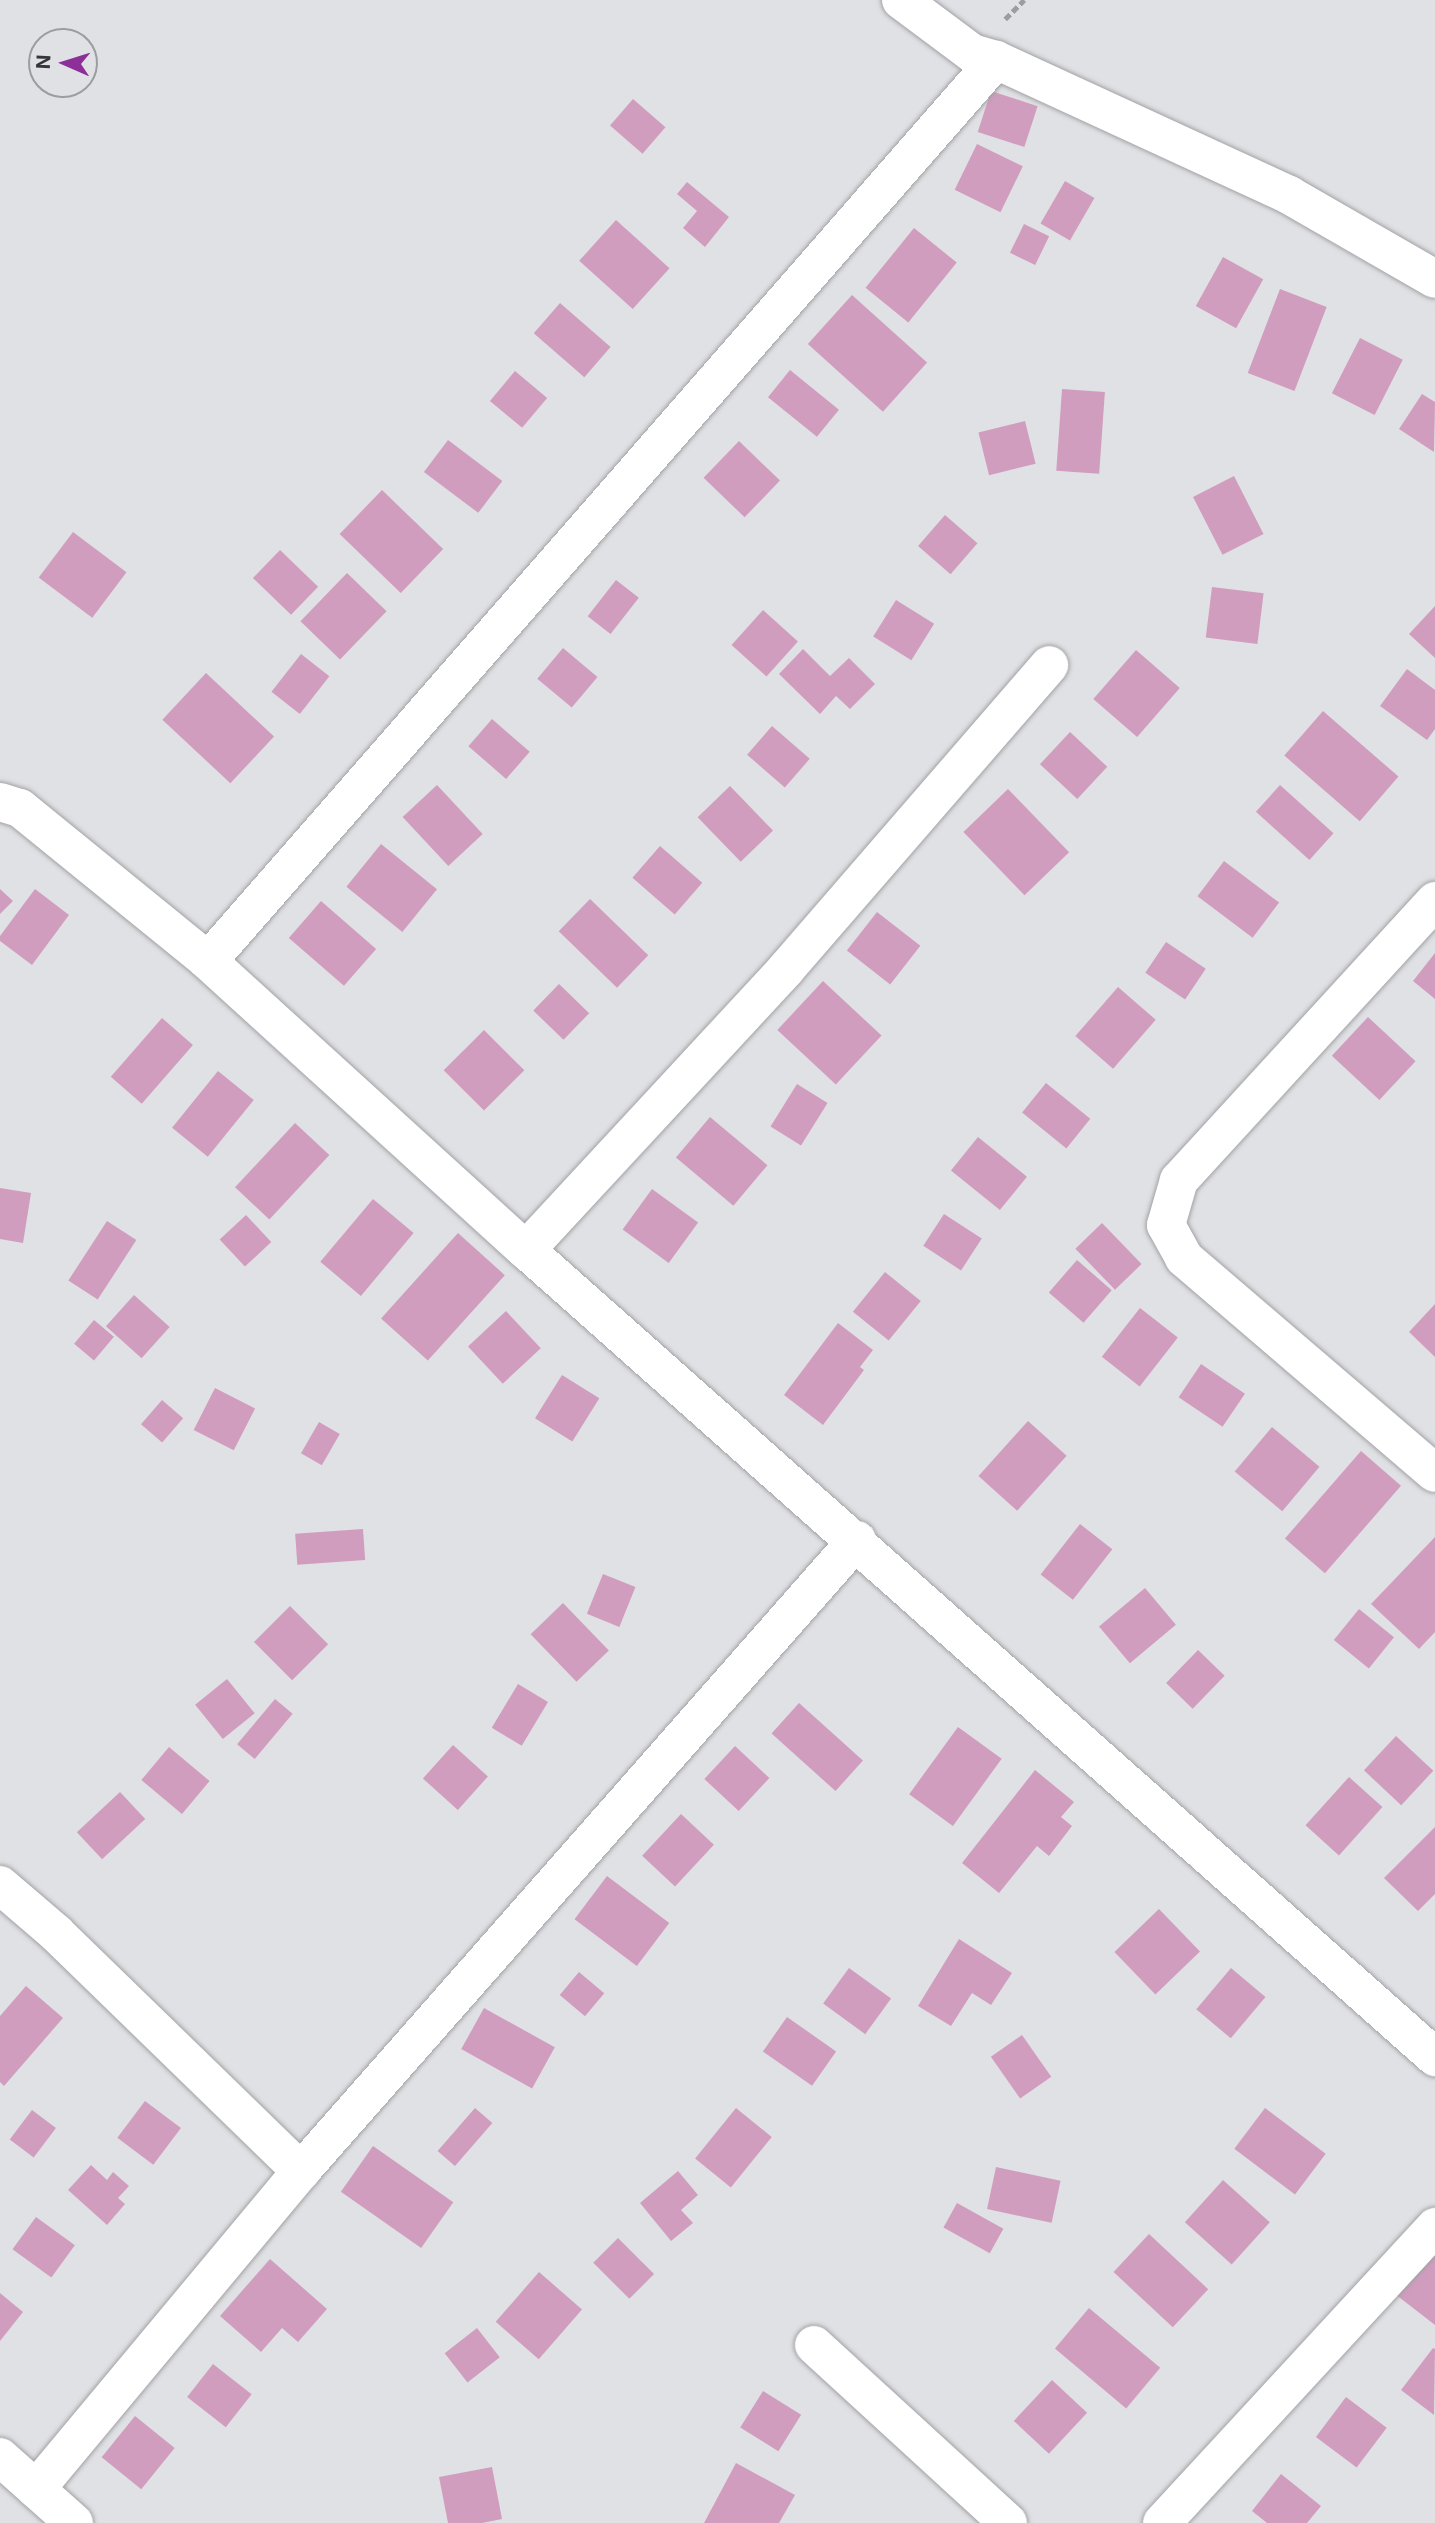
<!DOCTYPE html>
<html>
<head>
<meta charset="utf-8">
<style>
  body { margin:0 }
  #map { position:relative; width:1435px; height:2523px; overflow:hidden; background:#e0e1e4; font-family:Inter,sans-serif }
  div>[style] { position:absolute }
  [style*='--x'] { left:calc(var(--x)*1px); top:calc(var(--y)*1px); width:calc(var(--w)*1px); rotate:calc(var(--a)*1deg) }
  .building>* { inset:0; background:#d19dbe; transform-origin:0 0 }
  .path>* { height:4.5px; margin-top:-2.25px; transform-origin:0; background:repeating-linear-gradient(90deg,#9c9d9f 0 7px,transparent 0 10.5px) }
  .roads { filter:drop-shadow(0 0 2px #a2a2a6) drop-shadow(0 0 2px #a2a2a6) }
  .minor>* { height:38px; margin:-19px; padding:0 19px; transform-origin:19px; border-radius:19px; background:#fff }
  span { translate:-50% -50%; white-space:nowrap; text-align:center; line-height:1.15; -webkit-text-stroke:6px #e0e1e4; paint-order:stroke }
  .north { position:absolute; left:28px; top:28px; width:70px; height:70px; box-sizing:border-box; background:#e0e1e4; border:2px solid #9c9d9f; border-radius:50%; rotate:273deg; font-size:19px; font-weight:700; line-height:28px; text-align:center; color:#363637 }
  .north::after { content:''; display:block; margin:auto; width:24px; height:32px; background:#8d2f99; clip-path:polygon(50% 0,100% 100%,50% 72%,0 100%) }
</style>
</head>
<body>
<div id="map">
  <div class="building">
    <div style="left:991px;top:91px;width:49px;height:43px;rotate:18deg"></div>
    <div style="left:633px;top:99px;width:43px;height:35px;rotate:41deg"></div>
    <div style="left:977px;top:144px;width:51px;height:51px;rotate:26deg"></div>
    <div style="left:1065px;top:181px;width:34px;height:49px;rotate:30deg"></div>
    <div style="clip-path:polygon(687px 182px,729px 217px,705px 247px,683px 228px,697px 211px,677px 194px)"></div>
    <div style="left:616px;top:220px;width:72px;height:55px;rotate:42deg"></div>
    <div style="left:1024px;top:224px;width:28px;height:32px;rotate:26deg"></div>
    <div style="left:914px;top:228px;width:55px;height:77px;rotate:39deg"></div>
    <div style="left:1223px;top:257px;width:46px;height:56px;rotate:29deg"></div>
    <div style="left:1280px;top:289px;width:50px;height:90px;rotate:21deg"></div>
    <div style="left:852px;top:295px;width:101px;height:66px;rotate:42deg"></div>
    <div style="left:560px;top:303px;width:67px;height:40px;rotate:41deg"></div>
    <div style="left:1360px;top:338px;width:48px;height:62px;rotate:27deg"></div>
    <div style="left:790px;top:370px;width:63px;height:35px;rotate:39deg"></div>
    <div style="left:515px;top:371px;width:42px;height:39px;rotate:40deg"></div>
    <div style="left:1062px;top:389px;width:43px;height:82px;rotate:4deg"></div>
    <div style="clip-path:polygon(1422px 394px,1435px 402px,1434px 452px,1399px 429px)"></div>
    <div style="left:1025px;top:421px;width:44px;height:48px;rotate:76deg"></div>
    <div style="left:448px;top:440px;width:68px;height:40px;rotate:37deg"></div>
    <div style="left:739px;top:441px;width:57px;height:51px;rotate:44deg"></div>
    <div style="left:1234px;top:476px;width:65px;height:46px;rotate:63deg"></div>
    <div style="left:382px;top:490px;width:85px;height:61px;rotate:44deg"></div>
    <div style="left:945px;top:515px;width:43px;height:41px;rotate:41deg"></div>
    <div style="left:73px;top:532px;width:67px;height:57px;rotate:37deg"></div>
    <div style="left:280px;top:550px;width:53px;height:39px;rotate:44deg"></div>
    <div style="left:347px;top:573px;width:55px;height:67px;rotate:44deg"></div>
    <div style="left:616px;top:580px;width:29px;height:46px;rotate:38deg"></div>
    <div style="left:1212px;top:587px;width:52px;height:51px;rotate:7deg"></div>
    <div style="left:896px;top:600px;width:45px;height:43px;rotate:32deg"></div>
    <div style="clip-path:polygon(1435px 606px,1435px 658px,1409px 634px)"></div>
    <div style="left:763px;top:610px;width:47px;height:47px;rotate:42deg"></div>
    <div style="left:563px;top:648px;width:45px;height:40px;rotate:40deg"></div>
    <div style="clip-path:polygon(803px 649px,830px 676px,849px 658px,875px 684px,850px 709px,836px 696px,820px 714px,779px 674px)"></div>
    <div style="left:1136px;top:650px;width:58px;height:65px;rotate:41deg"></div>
    <div style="left:301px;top:654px;width:36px;height:48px;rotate:38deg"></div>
    <div style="clip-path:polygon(1407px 669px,1435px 690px,1435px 729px,1427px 740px,1380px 706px)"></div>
    <div style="left:206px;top:673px;width:93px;height:64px;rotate:43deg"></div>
    <div style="left:1323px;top:711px;width:100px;height:59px;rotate:41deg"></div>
    <div style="left:492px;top:719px;width:50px;height:36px;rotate:41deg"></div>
    <div style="left:772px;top:726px;width:50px;height:38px;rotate:41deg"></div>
    <div style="left:1070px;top:732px;width:51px;height:44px;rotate:43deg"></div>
    <div style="left:437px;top:785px;width:67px;height:47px;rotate:47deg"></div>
    <div style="left:1280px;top:785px;width:72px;height:36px;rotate:42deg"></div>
    <div style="left:730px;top:786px;width:62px;height:45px;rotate:46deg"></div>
    <div style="left:1008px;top:789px;width:88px;height:62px;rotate:46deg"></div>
    <div style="left:381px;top:844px;width:72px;height:55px;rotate:39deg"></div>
    <div style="left:660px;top:846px;width:56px;height:42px;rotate:41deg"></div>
    <div style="left:1224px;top:861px;width:69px;height:44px;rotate:37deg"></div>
    <div style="clip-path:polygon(0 889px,13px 901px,0 914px)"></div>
    <div style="clip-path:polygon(35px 889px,69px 915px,32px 965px,0 941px,0 936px)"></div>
    <div style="left:590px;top:899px;width:81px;height:45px;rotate:44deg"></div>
    <div style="left:321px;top:901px;width:73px;height:49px;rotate:41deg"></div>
    <div style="left:877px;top:912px;width:55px;height:49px;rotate:38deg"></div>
    <div style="left:1166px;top:942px;width:48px;height:37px;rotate:34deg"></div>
    <div style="clip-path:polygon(1435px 953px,1435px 999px,1413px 981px)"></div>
    <div style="left:823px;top:981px;width:80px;height:67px;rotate:43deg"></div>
    <div style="left:559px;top:984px;width:42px;height:37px;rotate:44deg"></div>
    <div style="left:1118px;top:987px;width:50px;height:65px;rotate:41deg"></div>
    <div style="left:1368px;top:1017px;width:65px;height:53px;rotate:43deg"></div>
    <div style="left:162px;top:1018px;width:41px;height:78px;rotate:41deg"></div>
    <div style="left:484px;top:1030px;width:57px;height:57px;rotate:45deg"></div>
    <div style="left:218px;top:1071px;width:46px;height:73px;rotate:39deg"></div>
    <div style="left:1046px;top:1083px;width:57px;height:38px;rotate:39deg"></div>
    <div style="left:797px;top:1084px;width:36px;height:50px;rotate:32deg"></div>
    <div style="left:710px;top:1117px;width:75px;height:53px;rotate:40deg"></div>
    <div style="left:295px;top:1123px;width:47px;height:88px;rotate:43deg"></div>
    <div style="left:978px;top:1137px;width:63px;height:43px;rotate:39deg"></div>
    <div style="clip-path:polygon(0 1188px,31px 1193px,23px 1243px,0 1239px)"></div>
    <div style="left:652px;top:1189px;width:57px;height:50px;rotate:36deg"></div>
    <div style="left:373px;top:1199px;width:53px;height:82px;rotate:40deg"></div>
    <div style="left:944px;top:1214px;width:45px;height:38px;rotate:33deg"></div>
    <div style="left:246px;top:1215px;width:37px;height:36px;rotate:47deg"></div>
    <div style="left:107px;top:1221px;width:35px;height:71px;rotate:33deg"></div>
    <div style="left:1102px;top:1223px;width:57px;height:37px;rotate:46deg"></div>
    <div style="left:458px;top:1233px;width:63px;height:115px;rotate:42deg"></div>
    <div style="left:1077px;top:1260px;width:46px;height:43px;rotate:41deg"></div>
    <div style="left:885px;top:1272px;width:46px;height:51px;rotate:39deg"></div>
    <div style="left:134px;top:1295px;width:48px;height:42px;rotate:42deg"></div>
    <div style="clip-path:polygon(1435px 1304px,1435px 1357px,1409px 1332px)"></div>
    <div style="left:1140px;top:1308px;width:48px;height:62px;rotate:38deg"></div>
    <div style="left:506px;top:1311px;width:51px;height:52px;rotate:47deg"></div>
    <div style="left:94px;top:1320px;width:26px;height:31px;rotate:40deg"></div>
    <div style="clip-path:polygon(838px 1323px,873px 1350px,860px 1367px,864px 1370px,823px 1425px,784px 1395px)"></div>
    <div style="left:1201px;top:1364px;width:53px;height:40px;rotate:34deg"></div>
    <div style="left:562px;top:1375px;width:44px;height:51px;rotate:32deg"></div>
    <div style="left:215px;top:1388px;width:45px;height:47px;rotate:27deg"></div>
    <div style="left:162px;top:1400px;width:28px;height:32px;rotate:41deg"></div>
    <div style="left:1028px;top:1421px;width:52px;height:74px;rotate:42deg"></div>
    <div style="left:319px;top:1422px;width:24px;height:36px;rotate:30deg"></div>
    <div style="left:1272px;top:1427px;width:62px;height:58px;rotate:40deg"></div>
    <div style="left:1361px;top:1451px;width:53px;height:116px;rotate:41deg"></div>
    <div style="left:1080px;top:1524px;width:41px;height:64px;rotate:38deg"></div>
    <div style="left:363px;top:1529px;width:31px;height:68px;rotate:86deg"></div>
    <div style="clip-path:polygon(1435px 1537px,1435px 1632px,1419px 1649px,1371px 1604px)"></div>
    <div style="left:603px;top:1574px;width:35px;height:43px;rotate:22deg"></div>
    <div style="left:1145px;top:1588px;width:48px;height:60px;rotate:50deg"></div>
    <div style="left:563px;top:1603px;width:66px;height:45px;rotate:46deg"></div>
    <div style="left:290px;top:1606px;width:54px;height:51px;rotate:45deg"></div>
    <div style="left:1359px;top:1609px;width:45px;height:40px;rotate:39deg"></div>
    <div style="left:1198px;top:1650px;width:37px;height:46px;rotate:44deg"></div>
    <div style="left:227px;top:1679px;width:44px;height:41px;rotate:51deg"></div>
    <div style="left:518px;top:1684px;width:35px;height:51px;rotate:31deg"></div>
    <div style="left:275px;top:1699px;width:23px;height:59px;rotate:40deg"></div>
    <div style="left:799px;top:1703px;width:86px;height:41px;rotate:42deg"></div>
    <div style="left:958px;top:1727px;width:54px;height:83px;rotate:36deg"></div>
    <div style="left:1396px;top:1736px;width:51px;height:47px;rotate:43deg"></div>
    <div style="left:453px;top:1745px;width:47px;height:45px;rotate:42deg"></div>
    <div style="left:735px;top:1746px;width:47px;height:45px;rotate:43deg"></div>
    <div style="left:169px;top:1747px;width:53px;height:43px;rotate:40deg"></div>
    <div style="clip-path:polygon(1035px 1770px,1074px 1802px,1061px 1817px,1072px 1826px,1049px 1856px,1037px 1846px,999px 1893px,962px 1863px)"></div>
    <div style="left:1349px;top:1777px;width:45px;height:65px;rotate:42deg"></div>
    <div style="left:120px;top:1792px;width:37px;height:59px;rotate:47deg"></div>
    <div style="left:681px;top:1814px;width:45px;height:57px;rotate:43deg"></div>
    <div style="clip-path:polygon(1435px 1827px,1435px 1894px,1418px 1911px,1384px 1878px)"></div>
    <div style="left:607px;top:1876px;width:78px;height:54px;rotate:37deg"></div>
    <div style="left:1159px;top:1909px;width:59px;height:62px;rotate:46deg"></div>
    <div style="clip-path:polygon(959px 1939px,1012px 1973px,991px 2005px,972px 1993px,951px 2026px,918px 2006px)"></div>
    <div style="left:849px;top:1968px;width:52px;height:44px;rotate:36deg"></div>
    <div style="left:1231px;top:1968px;width:45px;height:54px;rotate:40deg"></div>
    <div style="left:579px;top:1972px;width:33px;height:30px;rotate:40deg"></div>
    <div style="clip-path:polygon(26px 1986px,63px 2018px,4px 2086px,0 2082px,0 2016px)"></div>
    <div style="left:484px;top:2008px;width:81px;height:47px;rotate:29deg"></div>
    <div style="left:787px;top:2017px;width:60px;height:42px;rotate:35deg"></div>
    <div style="left:1022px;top:2035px;width:51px;height:38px;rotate:55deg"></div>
    <div style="left:145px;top:2101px;width:45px;height:46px;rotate:37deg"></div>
    <div style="left:475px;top:2108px;width:23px;height:57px;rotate:41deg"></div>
    <div style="left:736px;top:2108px;width:46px;height:65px;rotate:39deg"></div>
    <div style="left:1265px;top:2108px;width:76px;height:51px;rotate:37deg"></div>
    <div style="left:32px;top:2110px;width:30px;height:37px;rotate:37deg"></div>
    <div style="left:373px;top:2146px;width:98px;height:56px;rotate:35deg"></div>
    <div style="clip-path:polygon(91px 2165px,107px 2180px,113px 2172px,129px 2186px,118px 2198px,125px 2204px,107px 2225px,68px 2190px)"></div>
    <div style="left:996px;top:2167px;width:66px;height:43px;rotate:12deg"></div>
    <div style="clip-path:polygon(678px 2171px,698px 2195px,681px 2210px,693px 2223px,671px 2241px,640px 2203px)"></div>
    <div style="left:1223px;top:2180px;width:63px;height:57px;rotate:42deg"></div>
    <div style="left:957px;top:2203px;width:53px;height:28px;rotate:29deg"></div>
    <div style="left:36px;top:2217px;width:48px;height:40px;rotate:36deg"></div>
    <div style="left:1149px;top:2234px;width:81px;height:52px;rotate:43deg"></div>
    <div style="left:618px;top:2238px;width:51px;height:35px;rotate:45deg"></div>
    <div style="clip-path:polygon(1435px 2249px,1435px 2325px,1395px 2294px)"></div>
    <div style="clip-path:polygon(270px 2259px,327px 2309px,298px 2342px,282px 2328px,261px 2352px,220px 2316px)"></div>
    <div style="left:539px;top:2272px;width:57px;height:66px;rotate:41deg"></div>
    <div style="clip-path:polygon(0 2293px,23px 2312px,0 2341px)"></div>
    <div style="left:1089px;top:2308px;width:93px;height:53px;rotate:40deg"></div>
    <div style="left:477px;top:2328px;width:37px;height:41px;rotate:52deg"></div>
    <div style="clip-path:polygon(1433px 2348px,1435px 2349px,1434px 2415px,1401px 2390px)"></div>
    <div style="left:213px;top:2364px;width:49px;height:42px;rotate:38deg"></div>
    <div style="left:1052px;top:2380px;width:48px;height:56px;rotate:43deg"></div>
    <div style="left:763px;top:2391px;width:45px;height:43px;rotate:32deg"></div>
    <div style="left:1346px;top:2397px;width:51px;height:50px;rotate:37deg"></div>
    <div style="left:135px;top:2416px;width:51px;height:53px;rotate:39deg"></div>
    <div style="clip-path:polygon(736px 2463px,795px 2495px,779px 2523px,704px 2523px)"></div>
    <div style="clip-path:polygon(492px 2467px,502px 2519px,482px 2523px,448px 2523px,439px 2477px)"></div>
    <div style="clip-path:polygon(1281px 2474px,1321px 2506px,1307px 2523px,1267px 2523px,1252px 2511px)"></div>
  </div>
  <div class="path">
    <div style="--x:1005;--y:19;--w:27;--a:-45"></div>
  </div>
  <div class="roads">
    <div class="minor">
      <div style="--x:901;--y:0;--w:89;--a:36.7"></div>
      <div style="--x:972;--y:53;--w:25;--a:16"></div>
      <div style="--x:996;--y:60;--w:323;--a:24.7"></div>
      <div style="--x:1289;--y:195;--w:168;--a:29.9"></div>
      <div style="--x:996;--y:60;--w:1197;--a:131.17"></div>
      <div style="--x:208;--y:961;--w:430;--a:42.3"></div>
      <div style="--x:526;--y:1250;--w:1216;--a:41.6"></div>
      <div style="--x:0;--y:802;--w:21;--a:17"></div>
      <div style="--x:20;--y:808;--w:242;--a:39.1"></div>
      <div style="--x:1435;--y:901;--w:379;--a:132.5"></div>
      <div style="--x:1179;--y:1180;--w:47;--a:106.1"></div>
      <div style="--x:1166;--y:1225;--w:38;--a:61"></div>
      <div style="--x:1184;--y:1258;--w:330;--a:40.6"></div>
      <div style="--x:526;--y:1250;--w:383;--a:-47.2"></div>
      <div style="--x:786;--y:969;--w:402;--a:-49.1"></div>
      <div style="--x:0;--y:1885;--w:74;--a:40.6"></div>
      <div style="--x:56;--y:1933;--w:342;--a:44.2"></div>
      <div style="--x:814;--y:2345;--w:263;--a:42.5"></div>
      <div style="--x:0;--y:2457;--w:99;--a:41.7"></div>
      <div style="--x:36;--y:2489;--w:414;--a:-50.2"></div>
      <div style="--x:301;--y:2171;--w:841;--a:-48.62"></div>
      <div style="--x:1162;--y:2523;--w:403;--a:-47.3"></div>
    </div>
  </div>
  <div class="north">N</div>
</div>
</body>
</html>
